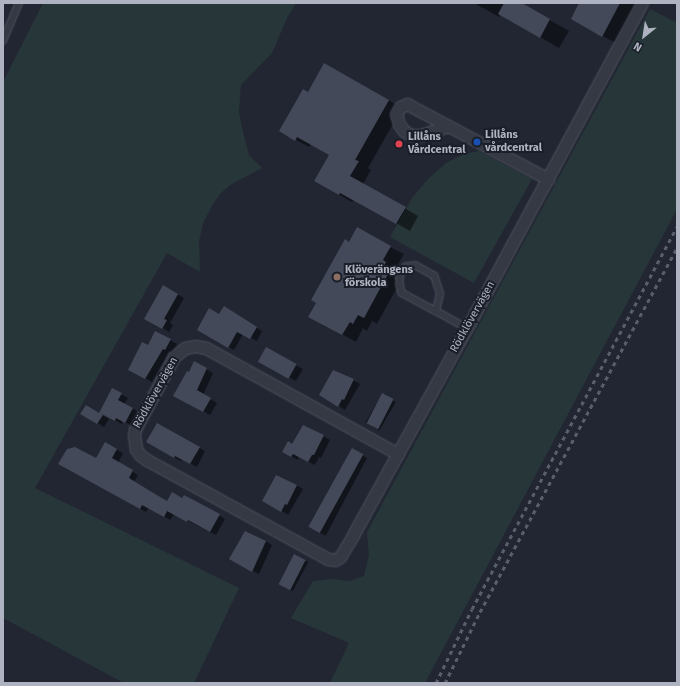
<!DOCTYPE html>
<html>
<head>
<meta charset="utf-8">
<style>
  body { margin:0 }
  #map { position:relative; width:680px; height:686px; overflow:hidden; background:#222633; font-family:"Fira Sans",sans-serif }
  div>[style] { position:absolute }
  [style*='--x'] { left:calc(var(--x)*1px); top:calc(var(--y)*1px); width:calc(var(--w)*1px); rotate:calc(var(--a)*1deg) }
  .green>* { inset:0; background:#273639 }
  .shadow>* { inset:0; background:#0007; transform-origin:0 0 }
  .building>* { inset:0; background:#434958; transform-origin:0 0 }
  .roads { filter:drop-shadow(0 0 1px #4f535f) drop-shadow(0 0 1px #4f535f) }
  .lane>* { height:5.5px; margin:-2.75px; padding:0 2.75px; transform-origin:2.75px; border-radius:2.75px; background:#353944 }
  .street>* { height:11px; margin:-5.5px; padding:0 5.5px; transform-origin:5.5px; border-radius:5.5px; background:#353944 }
  .rail>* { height:3px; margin-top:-1.5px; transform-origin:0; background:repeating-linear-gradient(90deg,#595e6d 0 4px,transparent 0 8px) }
  .dots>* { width:11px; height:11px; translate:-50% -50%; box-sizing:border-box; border:2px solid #1a1e29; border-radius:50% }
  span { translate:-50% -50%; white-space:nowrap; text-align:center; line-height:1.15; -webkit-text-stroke:4px #1a1e29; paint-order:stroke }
  .poi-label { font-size:11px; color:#afb3c1; font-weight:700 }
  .left { translate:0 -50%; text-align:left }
  .street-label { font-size:11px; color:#afb3c1 }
  .frame { position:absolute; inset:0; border:4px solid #afb3c1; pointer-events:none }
  .north { position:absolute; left:624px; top:16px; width:40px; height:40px; -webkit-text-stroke:3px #1a1e29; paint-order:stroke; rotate:210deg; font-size:11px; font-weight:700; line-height:16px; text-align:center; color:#afb3c1 }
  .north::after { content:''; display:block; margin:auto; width:14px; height:18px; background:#afb3c1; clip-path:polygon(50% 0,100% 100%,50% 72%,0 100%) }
</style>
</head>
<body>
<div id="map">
  <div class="green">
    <div style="clip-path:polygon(43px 3px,296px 3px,287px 18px,272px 53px,241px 85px,239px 112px,243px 132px,249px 155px,262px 168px,230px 185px,220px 194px,213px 204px,203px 223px,199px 241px,200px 272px,167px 253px,35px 488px,239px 588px,194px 683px,124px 683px,3px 618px,3px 82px)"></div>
    <div style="clip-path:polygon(650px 9px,677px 23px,677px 209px,425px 683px,330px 683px,349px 643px,291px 618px,313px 581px,333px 579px,350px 581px,364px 576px,369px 556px,367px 532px)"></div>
    <div style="clip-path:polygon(479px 151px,532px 179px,474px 283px,390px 237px,412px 198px,427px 180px,446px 163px,464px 154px)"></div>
  </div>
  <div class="shadow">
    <div style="clip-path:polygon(474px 3px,520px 3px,569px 31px,559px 48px,500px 14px,499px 17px)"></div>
    <div style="clip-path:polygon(581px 3px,633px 3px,636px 5px,616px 43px,585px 27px)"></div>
    <div style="clip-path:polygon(325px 64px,402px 108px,368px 168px,371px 170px,363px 184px,418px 216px,410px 231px,354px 199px,352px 202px,315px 181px,330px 155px,311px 144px,309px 147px,280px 131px,308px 93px)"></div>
    <div style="clip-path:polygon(349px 243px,390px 247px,404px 254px,396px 268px,399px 270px,394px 279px,400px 282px,377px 324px,372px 321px,367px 331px,363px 328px,356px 342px,310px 316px)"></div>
    <div style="clip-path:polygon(163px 286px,184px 298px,170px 323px,173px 325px,169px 332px,146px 318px)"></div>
    <div style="clip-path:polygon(224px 308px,262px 331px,257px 341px,243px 334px,234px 350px,199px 330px,220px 315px)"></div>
    <div style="clip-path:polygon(156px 332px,177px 344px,172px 353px,169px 351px,152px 382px,130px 369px,148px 346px)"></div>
    <div style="left:267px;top:349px;width:41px;height:14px;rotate:29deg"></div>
    <div style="clip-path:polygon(195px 363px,213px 373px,203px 395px,217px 403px,210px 415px,175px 395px)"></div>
    <div style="clip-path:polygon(353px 380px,360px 384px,345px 410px,321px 395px)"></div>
    <div style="clip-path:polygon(113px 390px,128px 398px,124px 404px,139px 412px,132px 426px,123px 421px,122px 424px,103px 414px,102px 415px,109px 419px,104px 427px,82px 414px,100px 414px)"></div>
    <div style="left:382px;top:394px;width:16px;height:33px;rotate:30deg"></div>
    <div style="clip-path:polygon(157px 424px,205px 451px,197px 467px,182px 459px,181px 461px,147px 442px)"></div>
    <div style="clip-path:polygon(323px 436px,330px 440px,321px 458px,319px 457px,315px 465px,299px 457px,298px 460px,283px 452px,293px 445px)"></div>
    <div style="clip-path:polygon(106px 444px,123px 453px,118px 463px,138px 475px,134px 482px,168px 503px,183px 499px,184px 496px,225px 519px,216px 535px,174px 514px,170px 520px,149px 507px,146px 512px,59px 464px,96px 460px)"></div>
    <div style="left:352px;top:450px;width:17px;height:88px;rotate:28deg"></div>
    <div style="clip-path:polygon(296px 485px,303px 489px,288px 515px,264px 500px)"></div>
    <div style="clip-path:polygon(266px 541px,272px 545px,259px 574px,230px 559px)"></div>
    <div style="left:295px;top:555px;width:15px;height:33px;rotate:28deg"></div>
  </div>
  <div class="building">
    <div style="clip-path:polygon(504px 3px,522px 3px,550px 19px,540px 38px,498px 14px)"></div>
    <div style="clip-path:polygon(579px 3px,620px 3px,602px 37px,571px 19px)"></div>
    <div style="clip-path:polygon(324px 63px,389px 100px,355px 160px,359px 161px,350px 176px,406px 207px,396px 224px,340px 193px,339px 195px,314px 181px,329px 155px,297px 137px,295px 141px,279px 131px,303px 89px,308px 92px)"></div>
    <div style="clip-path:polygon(357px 227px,391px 246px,383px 260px,386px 262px,382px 270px,388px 274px,364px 318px,358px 315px,353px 324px,350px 322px,342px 335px,308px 317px,316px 303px,311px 300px,345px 239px,349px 242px)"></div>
    <div style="clip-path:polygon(163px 285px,178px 294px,164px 319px,167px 320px,162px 329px,144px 319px)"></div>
    <div style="clip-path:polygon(224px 306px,257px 327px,250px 339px,237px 332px,228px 348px,197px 330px,209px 308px,219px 314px)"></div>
    <div style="clip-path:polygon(155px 331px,171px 339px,165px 350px,163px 349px,145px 379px,128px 370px,142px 342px,148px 345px)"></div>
    <div style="left:266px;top:347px;width:35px;height:17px;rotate:29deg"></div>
    <div style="clip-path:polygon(194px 361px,207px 368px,197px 390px,211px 398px,203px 412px,173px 396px,187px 371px,189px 372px)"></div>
    <div style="clip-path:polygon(333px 370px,354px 379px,344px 400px,342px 399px,338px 407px,319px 395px)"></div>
    <div style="clip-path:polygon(112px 388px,122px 393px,118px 400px,133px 408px,125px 423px,116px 418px,115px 421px,100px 413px,103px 415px,97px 424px,80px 414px,86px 405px,99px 413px)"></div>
    <div style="left:382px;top:393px;width:13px;height:34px;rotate:27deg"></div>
    <div style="clip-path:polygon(157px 423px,200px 447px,190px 464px,175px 456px,174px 458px,146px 442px)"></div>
    <div style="clip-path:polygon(303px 425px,324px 435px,314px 455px,312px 455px,308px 462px,293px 454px,291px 457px,282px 452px,288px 441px,292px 444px)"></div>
    <div style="clip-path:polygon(105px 442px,117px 449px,112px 458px,133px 470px,129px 478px,150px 491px,167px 501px,172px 492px,182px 498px,184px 495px,220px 514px,210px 532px,188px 520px,187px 522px,167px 511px,164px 517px,142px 505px,140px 509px,58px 464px,67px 449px,75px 447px,96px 458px)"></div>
    <div style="left:352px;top:448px;width:13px;height:90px;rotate:29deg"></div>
    <div style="clip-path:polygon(276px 475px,297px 485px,287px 505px,285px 504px,281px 512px,262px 501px)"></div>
    <div style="clip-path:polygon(245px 531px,266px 541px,252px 572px,229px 559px)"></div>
    <div style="left:294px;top:554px;width:13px;height:34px;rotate:27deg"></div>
  </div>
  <div class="roads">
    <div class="lane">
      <div style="--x:3;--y:41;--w:41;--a:-67.2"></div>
      <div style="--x:436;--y:311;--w:17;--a:-77"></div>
      <div style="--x:440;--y:294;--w:19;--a:-108"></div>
      <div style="--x:434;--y:276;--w:21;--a:-151"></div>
      <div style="--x:416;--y:266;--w:10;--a:174"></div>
      <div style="--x:406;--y:267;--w:11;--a:124"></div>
      <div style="--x:400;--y:276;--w:9;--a:90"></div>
      <div style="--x:400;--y:285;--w:8;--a:76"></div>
      <div style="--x:402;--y:293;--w:38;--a:28"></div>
      <div style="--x:436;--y:311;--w:35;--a:29"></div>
    </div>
    <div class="street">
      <div style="--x:448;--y:126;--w:29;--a:162"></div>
      <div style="--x:420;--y:135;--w:9;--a:180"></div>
      <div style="--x:411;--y:135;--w:8;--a:-150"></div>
      <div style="--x:404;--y:131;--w:9;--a:-126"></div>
      <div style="--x:399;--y:124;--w:10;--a:-107"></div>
      <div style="--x:396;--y:114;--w:8;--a:-60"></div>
      <div style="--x:400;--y:107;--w:8;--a:-23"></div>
      <div style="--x:407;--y:104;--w:160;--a:28"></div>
      <div style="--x:398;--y:454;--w:219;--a:-151.1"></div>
      <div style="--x:206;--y:348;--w:10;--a:-169"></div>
      <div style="--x:196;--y:346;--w:11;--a:170"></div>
      <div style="--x:185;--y:348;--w:14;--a:141"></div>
      <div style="--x:174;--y:357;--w:82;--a:118.4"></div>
      <div style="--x:135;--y:429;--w:6;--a:99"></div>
      <div style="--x:134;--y:435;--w:14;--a:82"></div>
      <div style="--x:136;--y:449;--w:7;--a:56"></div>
      <div style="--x:140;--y:455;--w:9;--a:36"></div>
      <div style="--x:147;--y:460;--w:206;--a:28.7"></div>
      <div style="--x:328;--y:559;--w:7;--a:8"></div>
      <div style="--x:335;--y:560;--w:6;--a:-31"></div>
      <div style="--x:340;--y:557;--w:26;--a:-59"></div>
      <div style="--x:353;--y:535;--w:236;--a:-61.2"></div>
      <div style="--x:467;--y:328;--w:369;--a:-61.7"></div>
    </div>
  </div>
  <div class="rail">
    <div style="--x:436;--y:683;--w:82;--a:-64.1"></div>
    <div style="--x:472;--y:609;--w:434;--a:-61.8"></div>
    <div style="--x:445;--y:683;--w:79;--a:-63.8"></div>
    <div style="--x:480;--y:612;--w:415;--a:-61.6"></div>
  </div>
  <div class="dots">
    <div style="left:477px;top:142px;background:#1a4fb4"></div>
    <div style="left:399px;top:144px;background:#e0444e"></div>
    <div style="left:337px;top:277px;background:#8d6e63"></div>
  </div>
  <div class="poi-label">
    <span class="left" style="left:485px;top:142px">Lillåns<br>vårdcentral</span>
    <span class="left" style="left:408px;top:144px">Lillåns<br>Vårdcentral</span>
    <span class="left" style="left:345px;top:277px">Klöverängens<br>förskola</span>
  </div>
  <div class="street-label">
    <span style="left:473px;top:317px;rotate:-61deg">Rödklövervägen</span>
    <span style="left:156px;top:393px;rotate:-61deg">Rödklövervägen</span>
  </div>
  <div class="frame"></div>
  <div class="north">N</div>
</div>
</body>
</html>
